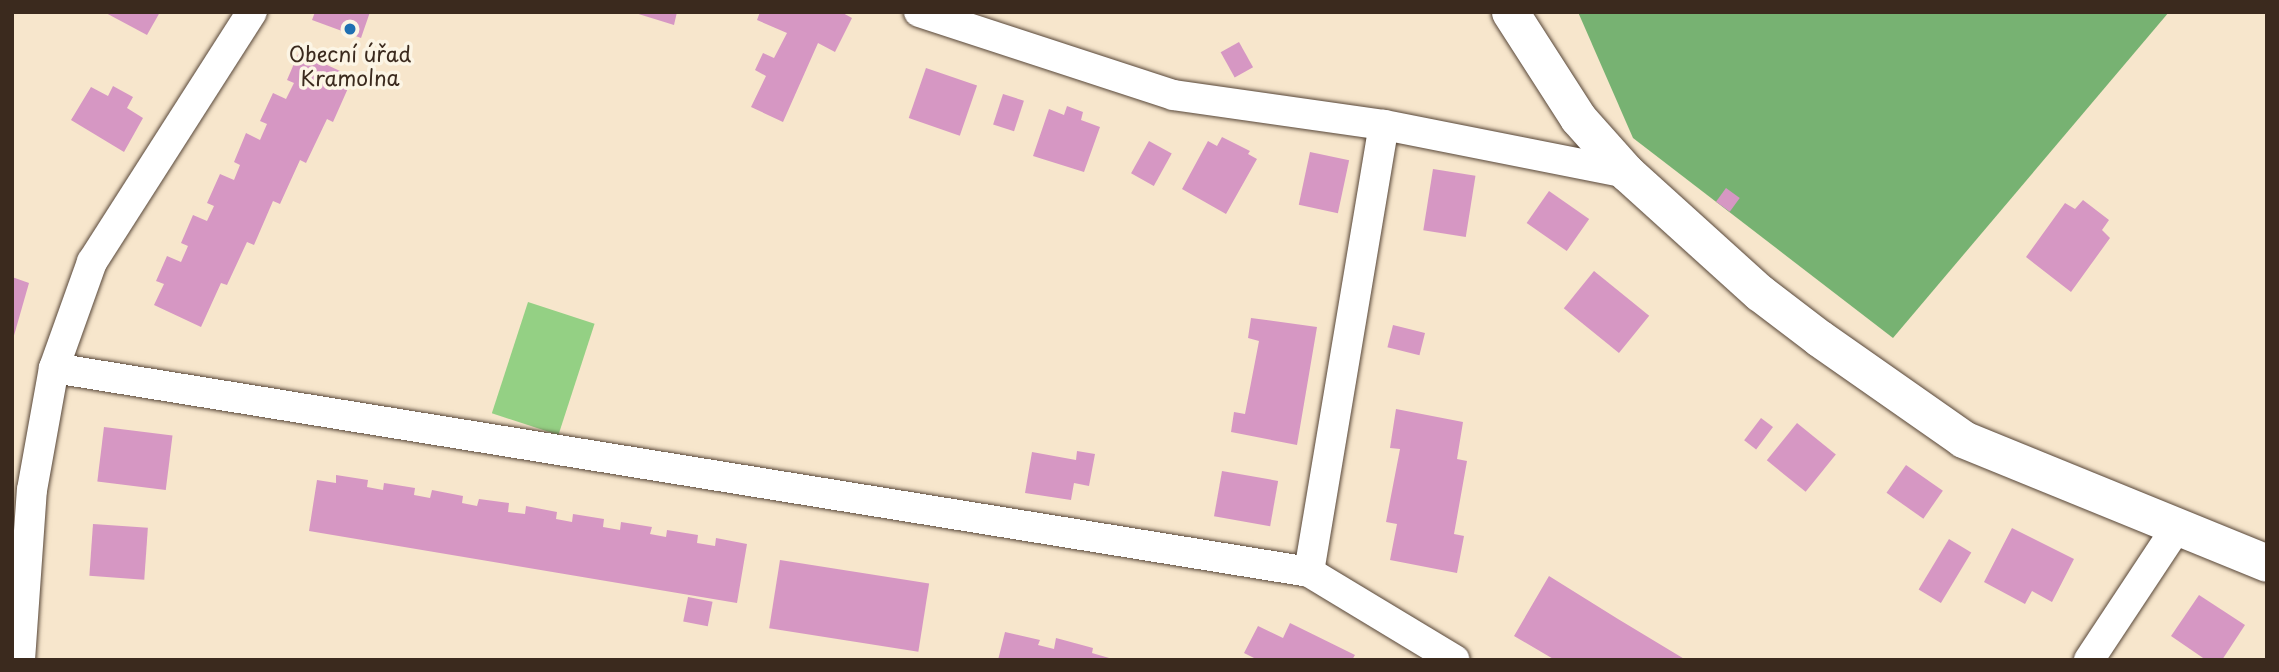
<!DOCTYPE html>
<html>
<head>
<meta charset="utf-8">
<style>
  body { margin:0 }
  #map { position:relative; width:2279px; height:672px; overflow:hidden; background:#f7e6cc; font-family:"Playpen Sans",sans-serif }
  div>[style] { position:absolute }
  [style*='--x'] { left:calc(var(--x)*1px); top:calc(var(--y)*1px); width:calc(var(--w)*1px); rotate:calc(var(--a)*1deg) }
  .green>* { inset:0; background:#94d084; transform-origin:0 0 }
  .forest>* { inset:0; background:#77b272 }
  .building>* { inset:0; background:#d697c3; transform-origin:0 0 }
  .roads { filter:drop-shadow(0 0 2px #574638) drop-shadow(0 0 2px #574638) }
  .minor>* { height:30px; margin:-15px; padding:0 15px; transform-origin:15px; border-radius:15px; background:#fff }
  .tertiary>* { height:37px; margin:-18.5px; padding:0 18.5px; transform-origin:18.5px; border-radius:18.5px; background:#fff }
  .dots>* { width:19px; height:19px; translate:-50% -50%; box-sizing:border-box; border:4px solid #fcf5e5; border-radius:50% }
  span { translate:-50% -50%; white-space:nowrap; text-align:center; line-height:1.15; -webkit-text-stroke:7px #fcf5e5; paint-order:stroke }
  .poi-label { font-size:21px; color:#3b2a1e }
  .frame { position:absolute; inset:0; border:14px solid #3b2a1e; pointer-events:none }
</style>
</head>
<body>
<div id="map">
  <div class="green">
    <div style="left:528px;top:302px;width:70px;height:117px;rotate:18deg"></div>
  </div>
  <div class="forest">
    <div style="clip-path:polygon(1578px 12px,2169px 12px,1893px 338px,1633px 138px)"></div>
  </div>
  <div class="building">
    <div style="clip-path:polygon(104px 12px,160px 12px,147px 35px)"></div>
    <div style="clip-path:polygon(315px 12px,370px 12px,361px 38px,312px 20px)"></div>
    <div style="clip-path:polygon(632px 12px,677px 12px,674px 25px)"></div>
    <div style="clip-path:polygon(760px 12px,841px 12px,852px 18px,835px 52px,818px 43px,783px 122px,751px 107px,766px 76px,755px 70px,763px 53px,774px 58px,787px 33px,757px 20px)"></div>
    <div style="left:1239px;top:42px;width:29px;height:21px;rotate:61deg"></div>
    <div style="clip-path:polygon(299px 52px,353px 77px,333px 122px,327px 119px,306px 163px,300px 160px,280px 204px,273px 201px,254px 245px,247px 242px,227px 285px,221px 283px,201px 327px,154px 305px,164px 284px,156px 281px,167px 256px,181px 262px,188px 246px,181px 243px,193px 215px,207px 221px,214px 206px,207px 203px,220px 174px,234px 180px,240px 165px,234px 162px,246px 133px,260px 140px,267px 124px,260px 121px,273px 93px,286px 99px,294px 83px,287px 80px)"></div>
    <div style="left:926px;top:68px;width:54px;height:53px;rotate:19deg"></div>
    <div style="clip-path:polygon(113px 86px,133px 97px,127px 108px,143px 118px,124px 152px,71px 120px,91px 87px,108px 96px)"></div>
    <div style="left:1003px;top:94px;width:22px;height:32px;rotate:18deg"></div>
    <div style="clip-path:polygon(1067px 106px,1083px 112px,1081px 120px,1100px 127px,1084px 172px,1033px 156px,1049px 109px,1064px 115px)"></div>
    <div style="clip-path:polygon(1222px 137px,1250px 151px,1248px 154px,1257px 159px,1226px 214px,1182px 189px,1208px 141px,1217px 146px)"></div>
    <div style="left:1149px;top:141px;width:26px;height:37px;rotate:29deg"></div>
    <div style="left:1310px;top:152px;width:40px;height:54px;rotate:12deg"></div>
    <div style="left:1433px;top:169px;width:43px;height:62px;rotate:9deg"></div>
    <div style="left:1726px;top:188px;width:17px;height:17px;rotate:36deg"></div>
    <div style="left:1549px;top:191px;width:49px;height:39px;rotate:35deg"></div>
    <div style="clip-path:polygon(2083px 200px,2109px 220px,2102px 230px,2110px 238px,2071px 292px,2026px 257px,2065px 203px,2075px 209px)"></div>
    <div style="left:1594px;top:271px;width:71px;height:48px;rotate:39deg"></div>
    <div style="clip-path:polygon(12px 277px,29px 283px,13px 339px,12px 339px)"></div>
    <div style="clip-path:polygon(1251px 318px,1317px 327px,1297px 445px,1231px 432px,1234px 412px,1245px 414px,1259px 341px,1248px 338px)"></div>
    <div style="left:1393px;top:325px;width:33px;height:23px;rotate:14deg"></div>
    <div style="clip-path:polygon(1396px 409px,1463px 422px,1457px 459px,1467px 461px,1454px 534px,1464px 536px,1457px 573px,1390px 560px,1397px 524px,1386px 522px,1400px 449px,1390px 448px)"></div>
    <div style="left:1761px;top:418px;width:15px;height:28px;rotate:37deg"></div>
    <div style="left:1797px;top:423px;width:50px;height:48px;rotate:39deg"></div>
    <div style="left:104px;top:427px;width:69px;height:55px;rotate:7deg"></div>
    <div style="clip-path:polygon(1077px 451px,1095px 454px,1089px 486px,1074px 483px,1071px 500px,1025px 493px,1032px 452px,1076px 460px)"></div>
    <div style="left:1906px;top:465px;width:45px;height:34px;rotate:35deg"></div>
    <div style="left:1222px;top:471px;width:57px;height:46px;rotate:10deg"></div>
    <div style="clip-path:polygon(336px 475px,368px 480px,367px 487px,383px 490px,384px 483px,415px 488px,414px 495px,430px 498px,432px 490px,463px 496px,462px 503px,477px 506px,479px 499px,509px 503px,508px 512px,525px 514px,526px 506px,557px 512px,556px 519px,572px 522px,573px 514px,604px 519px,603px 527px,620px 530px,621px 522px,652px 527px,650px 534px,666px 537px,667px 530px,698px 535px,697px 543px,715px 546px,716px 538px,747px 544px,737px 603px,309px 531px,317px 480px,336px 483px)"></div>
    <div style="left:93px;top:524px;width:55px;height:52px;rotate:4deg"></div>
    <div style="clip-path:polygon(2012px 528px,2074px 559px,2052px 602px,2032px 591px,2025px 604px,1984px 582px)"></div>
    <div style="left:1949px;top:539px;width:26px;height:59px;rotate:31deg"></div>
    <div style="left:780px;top:560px;width:151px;height:69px;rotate:9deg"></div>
    <div style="clip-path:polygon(1549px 576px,1618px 619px,1686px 660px,1555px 660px,1514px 636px)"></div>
    <div style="clip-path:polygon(2199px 595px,2245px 625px,2222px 660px,2206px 660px,2171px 636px)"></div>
    <div style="left:688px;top:597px;width:25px;height:25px;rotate:11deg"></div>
    <div style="clip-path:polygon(1290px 623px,1355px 655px,1352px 660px,1258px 660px,1244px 653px,1258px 626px,1283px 638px)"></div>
    <div style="clip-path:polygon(1005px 632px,1040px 640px,1038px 645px,1054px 649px,1056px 638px,1093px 648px,1092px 653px,1116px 660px,998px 660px)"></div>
  </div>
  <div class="roads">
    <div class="minor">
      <div style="--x:919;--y:12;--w:267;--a:18.1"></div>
      <div style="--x:1173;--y:95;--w:213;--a:8.1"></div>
      <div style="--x:1384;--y:125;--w:248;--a:11.2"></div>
      <div style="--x:54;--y:368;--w:1271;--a:9.23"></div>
      <div style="--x:1309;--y:572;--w:170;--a:31.1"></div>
      <div style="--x:1309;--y:572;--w:453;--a:-80.5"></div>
      <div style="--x:20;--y:660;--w:170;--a:-86"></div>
      <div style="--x:32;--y:490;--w:124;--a:-79.8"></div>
      <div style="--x:54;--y:368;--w:113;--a:-70.3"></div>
      <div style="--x:92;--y:262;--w:297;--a:-57.4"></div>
      <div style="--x:2089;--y:660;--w:159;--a:-56.5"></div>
    </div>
    <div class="tertiary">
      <div style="--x:1510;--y:12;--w:126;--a:57.3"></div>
      <div style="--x:1578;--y:118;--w:74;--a:48.3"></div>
      <div style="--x:1627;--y:173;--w:179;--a:42.1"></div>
      <div style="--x:1760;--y:293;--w:74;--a:37.3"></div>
      <div style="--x:1819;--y:338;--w:176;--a:35"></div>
      <div style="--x:1963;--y:439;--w:328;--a:22.2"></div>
    </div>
  </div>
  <div class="dots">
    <div style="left:350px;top:29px;background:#1f6fb2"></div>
  </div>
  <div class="poi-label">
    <span style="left:350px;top:65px">Obecní úřad<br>Kramolna</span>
  </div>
  <div class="frame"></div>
</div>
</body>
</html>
